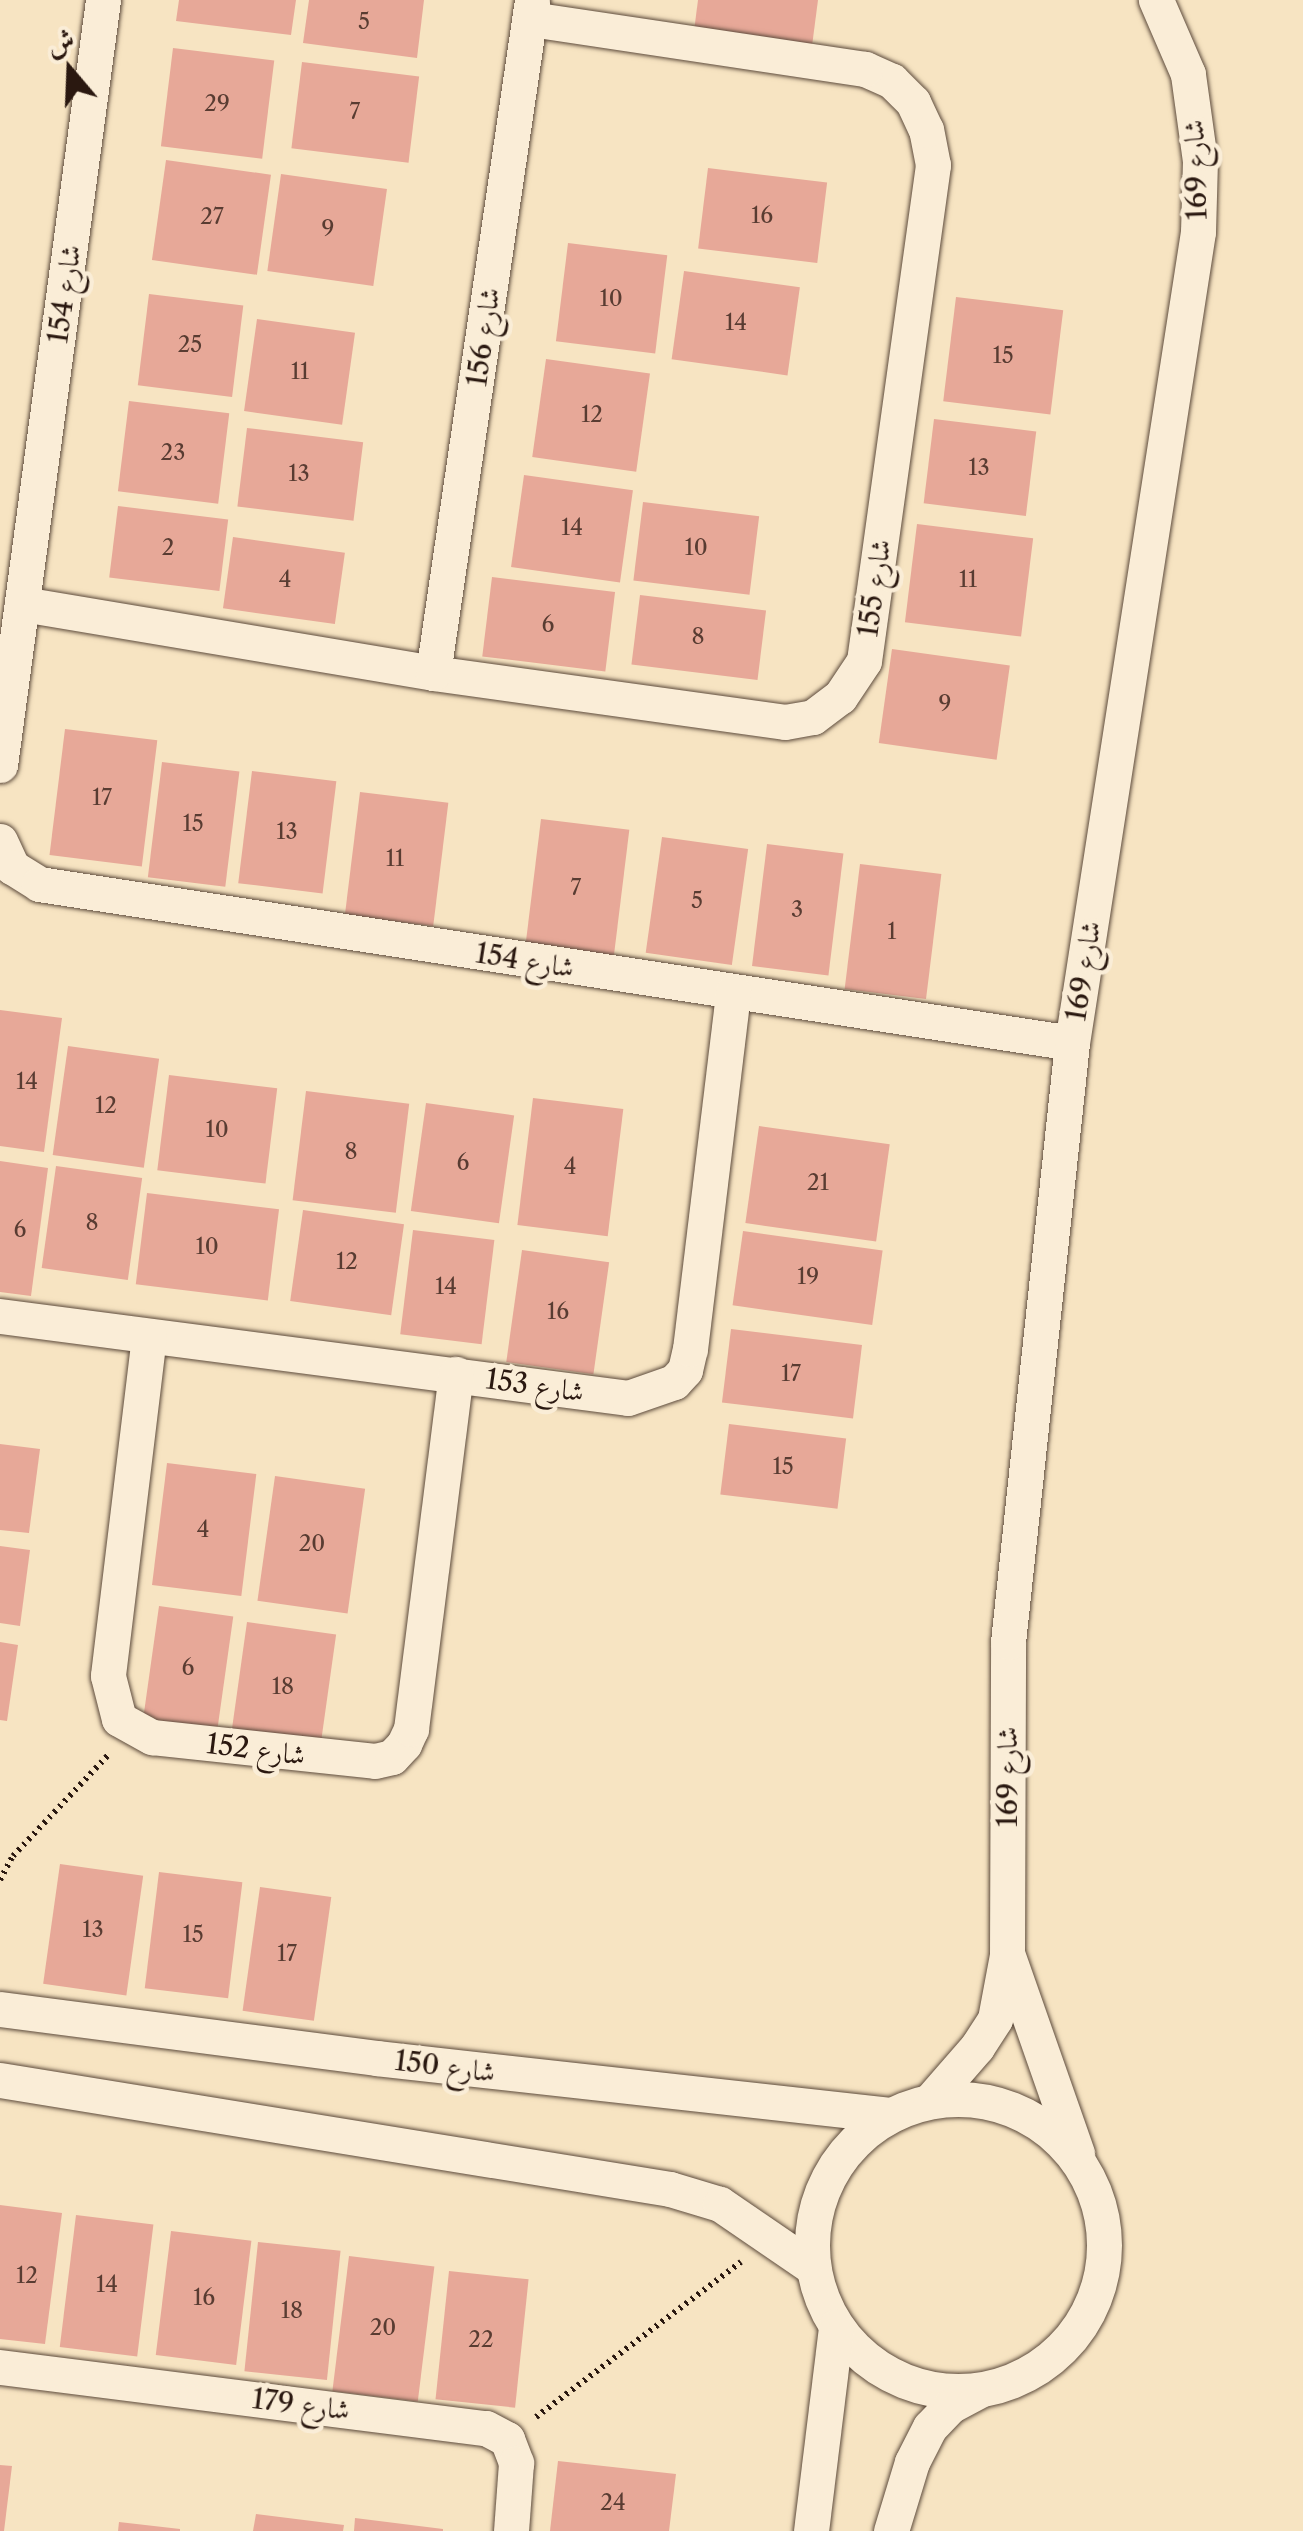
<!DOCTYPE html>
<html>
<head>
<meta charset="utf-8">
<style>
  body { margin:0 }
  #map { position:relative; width:1303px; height:2531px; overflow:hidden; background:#f7e4c2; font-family:"Libre Caslon Text",Amiri,serif }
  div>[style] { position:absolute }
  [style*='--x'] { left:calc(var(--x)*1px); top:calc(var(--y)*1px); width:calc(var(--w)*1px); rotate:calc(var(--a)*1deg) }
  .building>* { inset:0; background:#e7a898; transform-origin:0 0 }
  .path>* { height:6px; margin-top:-3px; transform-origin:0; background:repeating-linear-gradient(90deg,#2a1810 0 2.5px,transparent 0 7.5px) }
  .roads { filter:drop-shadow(0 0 2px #5d4b3c) drop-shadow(0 0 2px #5d4b3c) }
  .street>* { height:35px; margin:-17.5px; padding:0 17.5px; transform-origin:17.5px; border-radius:17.5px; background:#faedd7 }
  .street>.ring { margin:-17.5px; padding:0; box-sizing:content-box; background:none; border:35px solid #faedd7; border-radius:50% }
  span { translate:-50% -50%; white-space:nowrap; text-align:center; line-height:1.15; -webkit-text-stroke:9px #faedd7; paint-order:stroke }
  .number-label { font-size:22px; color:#593c32 }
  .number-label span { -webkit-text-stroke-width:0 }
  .street-label { font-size:28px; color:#2a1810 }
  .north { position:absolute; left:20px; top:20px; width:100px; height:100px; -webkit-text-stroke:8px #faedd7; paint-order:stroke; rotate:341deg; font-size:28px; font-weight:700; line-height:40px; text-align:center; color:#2a1810 }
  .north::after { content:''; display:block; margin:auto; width:35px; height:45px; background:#2a1810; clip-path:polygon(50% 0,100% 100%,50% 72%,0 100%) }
</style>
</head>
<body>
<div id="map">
  <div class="building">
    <div style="clip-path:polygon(179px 0,296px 0,291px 35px,176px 21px)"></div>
    <div style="clip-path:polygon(309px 0,424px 0,417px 58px,303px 43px)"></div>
    <div style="clip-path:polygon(698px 0,818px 0,812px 46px,694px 31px)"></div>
    <div style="left:173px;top:48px;width:102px;height:99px;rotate:7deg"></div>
    <div style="left:302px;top:62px;width:118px;height:87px;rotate:7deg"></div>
    <div style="left:166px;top:160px;width:106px;height:101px;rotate:8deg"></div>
    <div style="left:708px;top:168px;width:120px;height:81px;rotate:7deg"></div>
    <div style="left:281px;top:174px;width:107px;height:98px;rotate:8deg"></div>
    <div style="left:568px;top:243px;width:100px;height:99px;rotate:7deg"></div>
    <div style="left:684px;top:271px;width:117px;height:89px;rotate:8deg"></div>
    <div style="left:149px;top:294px;width:95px;height:92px;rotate:7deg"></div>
    <div style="left:956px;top:297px;width:108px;height:105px;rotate:7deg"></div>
    <div style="left:257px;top:319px;width:99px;height:93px;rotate:8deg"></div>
    <div style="left:546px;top:359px;width:105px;height:99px;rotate:8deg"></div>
    <div style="left:129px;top:401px;width:101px;height:91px;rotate:7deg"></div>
    <div style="left:934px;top:419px;width:103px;height:85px;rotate:7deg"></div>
    <div style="left:247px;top:428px;width:117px;height:79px;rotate:7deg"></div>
    <div style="left:524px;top:475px;width:110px;height:93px;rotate:8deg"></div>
    <div style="left:643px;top:502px;width:117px;height:79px;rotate:7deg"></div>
    <div style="left:118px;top:506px;width:111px;height:72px;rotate:7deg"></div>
    <div style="left:917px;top:524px;width:117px;height:99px;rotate:7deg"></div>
    <div style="left:233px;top:537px;width:113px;height:72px;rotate:8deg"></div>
    <div style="left:492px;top:577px;width:124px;height:80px;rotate:7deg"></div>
    <div style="left:640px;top:595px;width:127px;height:70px;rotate:7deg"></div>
    <div style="left:892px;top:649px;width:119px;height:95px;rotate:8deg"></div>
    <div style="left:65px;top:729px;width:93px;height:127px;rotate:7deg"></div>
    <div style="left:162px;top:762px;width:78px;height:116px;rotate:7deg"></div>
    <div style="left:252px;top:771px;width:85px;height:113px;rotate:7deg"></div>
    <div style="left:360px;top:792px;width:89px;height:124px;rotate:7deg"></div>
    <div style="left:541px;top:819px;width:89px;height:128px;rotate:7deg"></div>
    <div style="left:662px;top:837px;width:87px;height:117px;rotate:8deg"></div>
    <div style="left:767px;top:844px;width:77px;height:123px;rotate:7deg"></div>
    <div style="left:860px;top:864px;width:82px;height:126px;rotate:7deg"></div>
    <div style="clip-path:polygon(0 1010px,62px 1018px,44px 1152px,0 1146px)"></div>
    <div style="left:68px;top:1046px;width:92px;height:110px;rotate:8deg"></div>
    <div style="left:169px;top:1075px;width:109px;height:96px;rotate:7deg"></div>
    <div style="left:306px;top:1091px;width:104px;height:110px;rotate:7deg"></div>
    <div style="left:533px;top:1098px;width:91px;height:128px;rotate:7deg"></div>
    <div style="left:426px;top:1103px;width:89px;height:109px;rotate:8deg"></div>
    <div style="left:759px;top:1126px;width:132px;height:98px;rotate:8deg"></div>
    <div style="clip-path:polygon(0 1161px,48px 1168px,31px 1296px,0 1292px)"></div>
    <div style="left:56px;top:1166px;width:87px;height:103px;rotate:8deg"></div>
    <div style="left:147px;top:1193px;width:133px;height:92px;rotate:7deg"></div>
    <div style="left:303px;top:1210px;width:102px;height:92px;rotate:8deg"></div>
    <div style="left:413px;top:1230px;width:82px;height:105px;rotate:7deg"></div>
    <div style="left:743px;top:1231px;width:141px;height:75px;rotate:8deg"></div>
    <div style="left:522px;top:1250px;width:88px;height:113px;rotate:8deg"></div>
    <div style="left:731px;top:1329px;width:132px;height:74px;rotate:7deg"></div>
    <div style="left:729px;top:1424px;width:118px;height:71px;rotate:7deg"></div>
    <div style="clip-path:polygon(0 1444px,40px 1449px,29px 1533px,0 1530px)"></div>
    <div style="left:167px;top:1463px;width:90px;height:123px;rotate:7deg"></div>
    <div style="left:275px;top:1476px;width:91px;height:126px;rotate:8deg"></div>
    <div style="clip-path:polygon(0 1546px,30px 1550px,20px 1626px,0 1623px)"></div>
    <div style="left:159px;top:1606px;width:75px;height:115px;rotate:8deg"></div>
    <div style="left:247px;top:1622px;width:90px;height:119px;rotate:8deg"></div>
    <div style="clip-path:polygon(0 1642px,18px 1645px,7px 1721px,0 1720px)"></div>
    <div style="left:60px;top:1864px;width:84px;height:121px;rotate:8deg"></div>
    <div style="left:159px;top:1872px;width:84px;height:117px;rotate:7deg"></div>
    <div style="left:260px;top:1887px;width:72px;height:125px;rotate:8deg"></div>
    <div style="clip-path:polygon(0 2205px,62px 2213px,45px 2344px,0 2339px)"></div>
    <div style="left:76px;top:2215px;width:78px;height:133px;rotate:7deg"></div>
    <div style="left:171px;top:2231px;width:81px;height:125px;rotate:7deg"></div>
    <div style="left:258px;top:2242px;width:83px;height:130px;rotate:6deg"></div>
    <div style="left:349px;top:2256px;width:86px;height:136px;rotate:7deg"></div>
    <div style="left:449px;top:2271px;width:80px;height:129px;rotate:6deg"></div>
    <div style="clip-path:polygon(558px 2461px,676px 2474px,669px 2531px,550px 2531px)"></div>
    <div style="clip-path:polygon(0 2465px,12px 2466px,4px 2531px,0 2531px)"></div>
    <div style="clip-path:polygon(256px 2514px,344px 2525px,343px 2531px,253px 2531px)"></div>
    <div style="clip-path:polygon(355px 2518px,443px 2529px,443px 2531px,354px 2531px)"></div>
    <div style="clip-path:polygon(119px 2522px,180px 2529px,180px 2531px,118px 2531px)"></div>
  </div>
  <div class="path">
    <div style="--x:0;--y:1880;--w:27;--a:-62"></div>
    <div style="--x:13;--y:1856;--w:141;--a:-46.7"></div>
    <div style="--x:536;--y:2417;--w:257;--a:-37.1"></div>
  </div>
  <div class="roads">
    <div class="street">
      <div style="--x:22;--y:604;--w:417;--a:9.5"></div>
      <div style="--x:433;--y:673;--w:355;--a:7.9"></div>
      <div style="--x:785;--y:722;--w:28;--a:-10"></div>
      <div style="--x:813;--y:717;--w:34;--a:-37"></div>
      <div style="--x:840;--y:697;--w:43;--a:-56.3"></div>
      <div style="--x:864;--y:661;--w:501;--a:-82.08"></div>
      <div style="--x:933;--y:165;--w:36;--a:-101"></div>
      <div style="--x:926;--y:130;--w:31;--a:-115"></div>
      <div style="--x:913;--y:102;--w:30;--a:-135"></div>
      <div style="--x:892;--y:81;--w:30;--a:-156"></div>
      <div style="--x:865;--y:69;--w:339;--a:-171.5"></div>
      <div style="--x:433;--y:673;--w:680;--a:-81.63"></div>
      <div style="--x:0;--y:765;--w:772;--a:-82.33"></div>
      <div style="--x:0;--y:841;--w:29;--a:65"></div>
      <div style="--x:12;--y:867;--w:32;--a:32"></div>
      <div style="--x:39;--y:884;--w:1045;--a:8.75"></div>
      <div style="--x:0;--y:1316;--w:633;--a:7.44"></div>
      <div style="--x:628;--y:1398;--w:49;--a:-19.2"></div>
      <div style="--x:674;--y:1382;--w:16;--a:-47"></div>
      <div style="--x:685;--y:1370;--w:22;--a:-77"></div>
      <div style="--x:690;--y:1349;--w:360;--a:-83.1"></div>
      <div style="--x:149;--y:1336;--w:342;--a:96.9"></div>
      <div style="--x:108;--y:1676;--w:44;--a:75.7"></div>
      <div style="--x:119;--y:1719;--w:38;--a:29"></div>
      <div style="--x:152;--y:1737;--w:224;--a:6.1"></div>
      <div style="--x:375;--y:1761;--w:17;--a:-13"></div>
      <div style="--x:392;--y:1757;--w:18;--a:-47"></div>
      <div style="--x:404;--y:1744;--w:17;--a:-65"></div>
      <div style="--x:411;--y:1729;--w:358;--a:-82.8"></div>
      <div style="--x:1008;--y:1956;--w:209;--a:70.7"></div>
      <div style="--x:0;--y:2009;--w:379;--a:7.4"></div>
      <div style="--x:376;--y:2058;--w:517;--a:6.33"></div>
      <div style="--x:0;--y:2080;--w:679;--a:9.24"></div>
      <div style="--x:670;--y:2189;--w:52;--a:16.7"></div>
      <div style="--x:720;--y:2204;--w:112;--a:34.4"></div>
      <div class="ring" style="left:812px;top:2099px;width:257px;height:257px"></div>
      <div style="--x:930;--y:2101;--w:72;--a:-49"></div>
      <div style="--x:977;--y:2047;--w:33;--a:-57"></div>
      <div style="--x:995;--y:2019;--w:65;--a:-79.4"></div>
      <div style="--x:1007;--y:1955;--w:313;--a:-89.8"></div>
      <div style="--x:1008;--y:1642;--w:602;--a:-83.9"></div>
      <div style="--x:1072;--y:1043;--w:821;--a:-81.17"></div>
      <div style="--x:1198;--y:232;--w:71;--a:-88.4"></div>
      <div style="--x:1200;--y:161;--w:88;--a:-97.9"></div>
      <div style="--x:1188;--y:74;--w:81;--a:-113.4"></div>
      <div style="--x:0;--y:2367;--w:490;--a:7.2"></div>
      <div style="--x:486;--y:2428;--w:24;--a:28"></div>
      <div style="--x:507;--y:2439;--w:26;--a:69"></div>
      <div style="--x:516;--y:2463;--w:68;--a:94.2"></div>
      <div style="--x:811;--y:2531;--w:206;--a:-83"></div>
      <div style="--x:891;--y:2531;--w:72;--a:-73.1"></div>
      <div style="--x:912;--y:2462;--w:39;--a:-63"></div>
      <div style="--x:930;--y:2427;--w:29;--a:-46"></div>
      <div style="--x:950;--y:2406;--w:34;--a:-28"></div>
    </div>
  </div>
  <div class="number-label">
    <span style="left:364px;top:22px">5</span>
    <span style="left:217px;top:104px">29</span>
    <span style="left:355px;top:112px">7</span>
    <span style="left:762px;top:216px">16</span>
    <span style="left:212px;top:217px">27</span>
    <span style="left:328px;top:229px">9</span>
    <span style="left:611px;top:299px">10</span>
    <span style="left:736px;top:323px">14</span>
    <span style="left:190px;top:345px">25</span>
    <span style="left:1003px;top:356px">15</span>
    <span style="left:300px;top:372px">11</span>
    <span style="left:592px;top:415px">12</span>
    <span style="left:173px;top:453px">23</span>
    <span style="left:979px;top:468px">13</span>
    <span style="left:299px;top:474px">13</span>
    <span style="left:572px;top:528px">14</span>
    <span style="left:168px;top:548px">2</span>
    <span style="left:696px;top:548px">10</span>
    <span style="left:285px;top:580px">4</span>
    <span style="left:968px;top:580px">11</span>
    <span style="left:548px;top:625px">6</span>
    <span style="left:698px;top:637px">8</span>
    <span style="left:945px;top:704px">9</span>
    <span style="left:102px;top:798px">17</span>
    <span style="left:193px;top:824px">15</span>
    <span style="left:287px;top:832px">13</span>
    <span style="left:395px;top:859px">11</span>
    <span style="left:576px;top:888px">7</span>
    <span style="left:697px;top:901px">5</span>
    <span style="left:797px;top:910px">3</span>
    <span style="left:892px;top:932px">1</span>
    <span style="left:27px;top:1082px">14</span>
    <span style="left:106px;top:1106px">12</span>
    <span style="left:217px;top:1130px">10</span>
    <span style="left:351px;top:1152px">8</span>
    <span style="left:463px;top:1163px">6</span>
    <span style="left:570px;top:1167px">4</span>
    <span style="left:818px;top:1183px">21</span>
    <span style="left:92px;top:1223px">8</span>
    <span style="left:20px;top:1230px">6</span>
    <span style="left:207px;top:1247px">10</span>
    <span style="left:347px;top:1262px">12</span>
    <span style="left:808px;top:1277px">19</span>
    <span style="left:446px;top:1287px">14</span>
    <span style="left:558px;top:1312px">16</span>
    <span style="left:791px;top:1374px">17</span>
    <span style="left:783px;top:1467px">15</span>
    <span style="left:203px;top:1530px">4</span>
    <span style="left:312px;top:1544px">20</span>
    <span style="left:188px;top:1668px">6</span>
    <span style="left:283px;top:1687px">18</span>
    <span style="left:93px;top:1930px">13</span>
    <span style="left:193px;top:1935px">15</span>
    <span style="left:287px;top:1954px">17</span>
    <span style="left:27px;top:2276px">12</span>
    <span style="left:107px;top:2285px">14</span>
    <span style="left:204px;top:2298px">16</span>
    <span style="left:292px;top:2311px">18</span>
    <span style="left:383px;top:2328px">20</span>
    <span style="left:481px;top:2340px">22</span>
    <span style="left:613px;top:2503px">24</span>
  </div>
  <div class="street-label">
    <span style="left:1195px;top:170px;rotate:-92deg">شارع 169</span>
    <span style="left:64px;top:294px;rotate:-82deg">شارع 154</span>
    <span style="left:483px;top:337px;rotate:-82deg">شارع 156</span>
    <span style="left:874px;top:588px;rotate:-82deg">شارع 155</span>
    <span style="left:525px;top:960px;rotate:9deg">شارع 154</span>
    <span style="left:1083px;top:971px;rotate:-81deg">شارع 169</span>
    <span style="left:535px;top:1385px;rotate:8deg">شارع 153</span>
    <span style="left:256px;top:1749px;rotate:7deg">شارع 152</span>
    <span style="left:1007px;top:1777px;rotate:-90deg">شارع 169</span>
    <span style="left:445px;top:2066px;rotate:7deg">شارع 150</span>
    <span style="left:301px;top:2404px;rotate:7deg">شارع 179</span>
  </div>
  <div class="north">ش</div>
</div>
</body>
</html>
